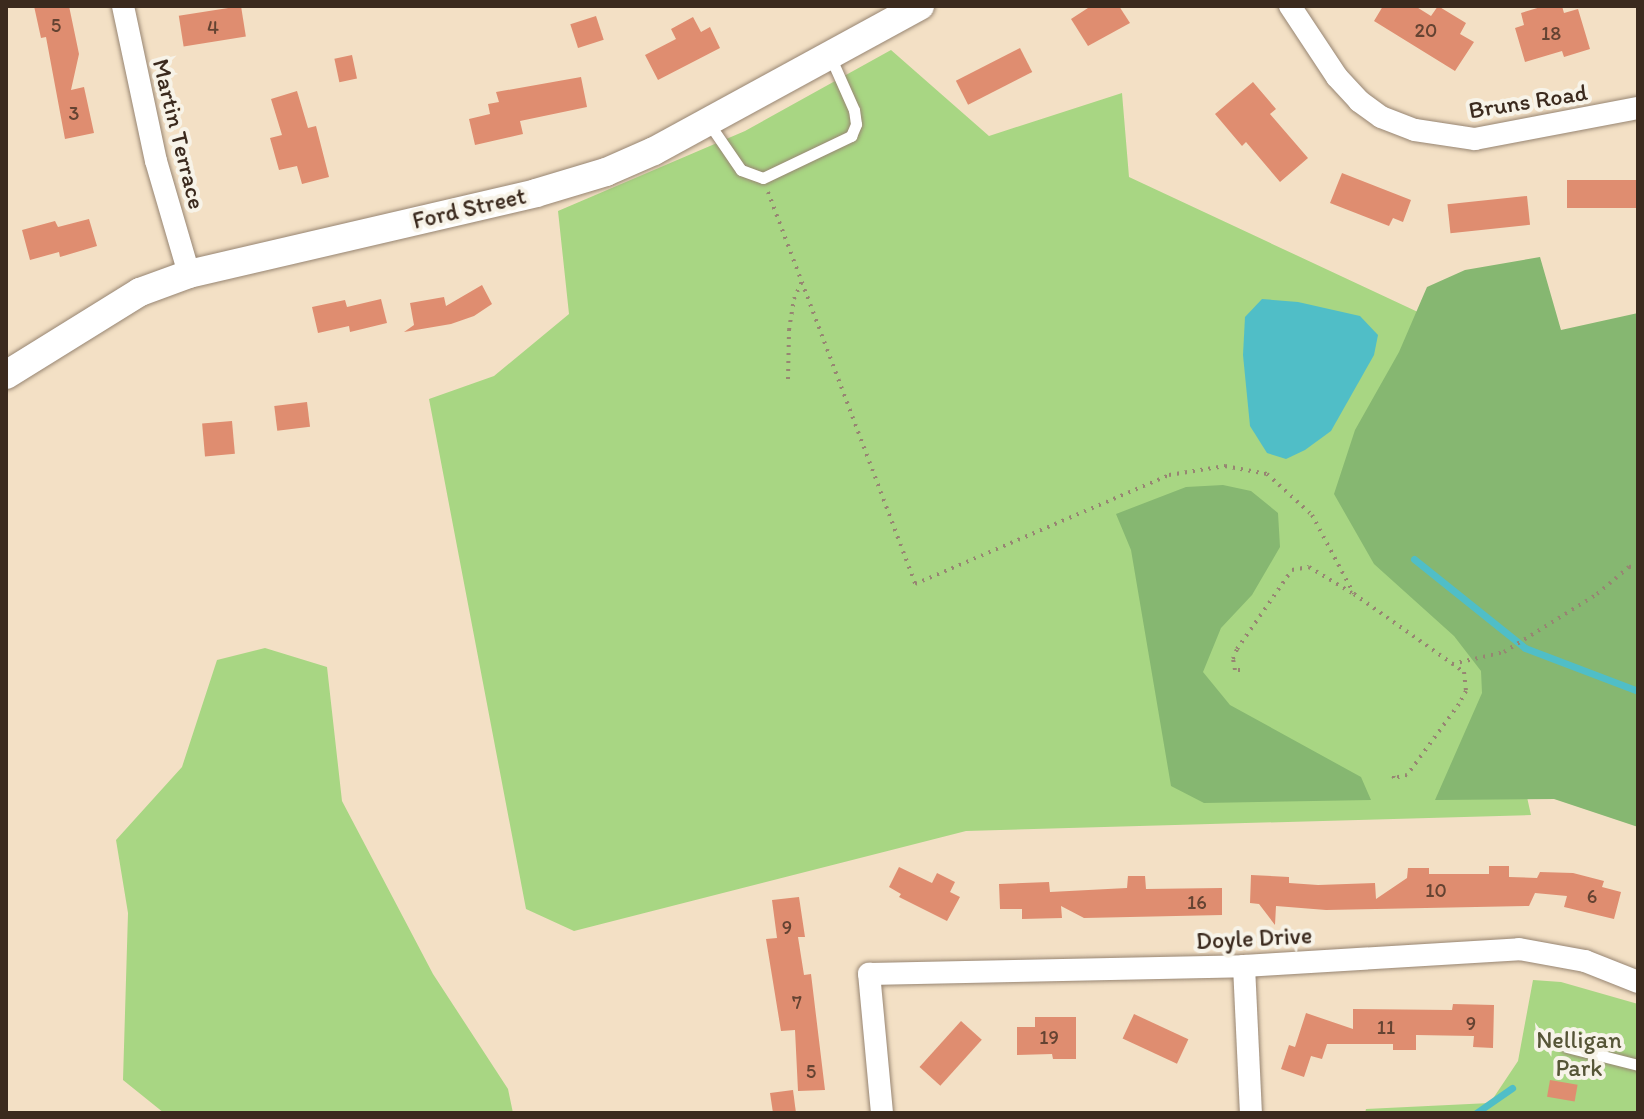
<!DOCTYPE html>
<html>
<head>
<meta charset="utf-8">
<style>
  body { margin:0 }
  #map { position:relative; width:1644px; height:1119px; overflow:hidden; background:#f3e0c5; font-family:Itim,sans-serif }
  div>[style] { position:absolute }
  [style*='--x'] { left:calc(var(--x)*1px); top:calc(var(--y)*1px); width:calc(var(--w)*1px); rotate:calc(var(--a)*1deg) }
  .green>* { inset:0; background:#a8d683 }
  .forest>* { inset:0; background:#86b771 }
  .water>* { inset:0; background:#50bec7 }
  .stream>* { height:7px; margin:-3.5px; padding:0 3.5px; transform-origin:3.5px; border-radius:3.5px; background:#50bec7 }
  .building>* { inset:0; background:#df8d70; transform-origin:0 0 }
  .path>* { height:4px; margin-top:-2px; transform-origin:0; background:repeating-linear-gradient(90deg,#978572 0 2px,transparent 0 8px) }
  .roads { filter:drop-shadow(0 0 2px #978572) drop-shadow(0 0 2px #978572) }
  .service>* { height:11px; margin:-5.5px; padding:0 5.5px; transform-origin:5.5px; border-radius:5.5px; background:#fff }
  .minor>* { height:22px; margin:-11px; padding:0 11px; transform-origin:11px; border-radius:11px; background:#fff }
  .tertiary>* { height:28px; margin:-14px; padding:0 14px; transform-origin:14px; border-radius:14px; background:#fff }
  span { translate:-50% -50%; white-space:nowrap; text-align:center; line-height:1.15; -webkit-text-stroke:8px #f7f3e8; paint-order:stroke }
  .number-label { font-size:20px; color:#644332 }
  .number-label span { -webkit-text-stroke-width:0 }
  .street-label { font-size:24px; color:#3b2a1e }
  .park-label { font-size:24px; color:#565537 }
  .frame { position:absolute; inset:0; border:8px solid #3b2a1e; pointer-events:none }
</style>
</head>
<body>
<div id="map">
  <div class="green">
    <div style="clip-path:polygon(891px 50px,989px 136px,1122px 93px,1129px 177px,1435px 320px,1441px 412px,1531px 815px,966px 831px,574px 931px,526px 909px,429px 399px,494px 376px,569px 314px,558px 211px,745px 131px)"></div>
    <div style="clip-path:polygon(265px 648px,327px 667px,342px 801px,433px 974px,508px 1089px,513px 1113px,164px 1113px,123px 1080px,128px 913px,116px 840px,182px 767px,217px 660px)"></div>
    <div style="clip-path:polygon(1533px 980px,1561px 982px,1638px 1004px,1638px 1113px,1365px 1113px,1366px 1109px,1490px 1103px,1518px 1061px)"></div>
  </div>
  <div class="forest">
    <div style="clip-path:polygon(1540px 257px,1561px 330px,1638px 313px,1638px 827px,1554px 799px,1435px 800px,1482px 693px,1481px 671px,1454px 636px,1374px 564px,1334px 494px,1355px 430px,1399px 352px,1427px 287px,1465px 270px)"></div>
    <div style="clip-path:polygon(1223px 485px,1251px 491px,1278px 513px,1280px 547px,1252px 595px,1221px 628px,1203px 672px,1230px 705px,1361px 777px,1371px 800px,1204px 803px,1171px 786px,1131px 550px,1116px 514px,1186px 487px)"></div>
  </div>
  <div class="water">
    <div style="clip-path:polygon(1262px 299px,1298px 302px,1360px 316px,1378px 335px,1374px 355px,1331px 431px,1305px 450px,1286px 459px,1267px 453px,1250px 426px,1243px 355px,1245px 317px)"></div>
  </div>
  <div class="stream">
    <div style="--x:1414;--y:559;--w:142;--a:38.7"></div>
    <div style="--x:1525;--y:648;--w:121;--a:20.8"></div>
    <div style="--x:1476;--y:1113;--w:44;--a:-34.8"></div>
  </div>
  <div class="building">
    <div style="clip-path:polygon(34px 6px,69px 6px,79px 54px,71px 90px,84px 87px,94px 133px,65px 139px,46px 37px,41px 38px)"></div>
    <div style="left:241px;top:6px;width:31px;height:63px;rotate:81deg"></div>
    <div style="clip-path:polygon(1091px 6px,1119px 6px,1130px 23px,1088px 46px,1071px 19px)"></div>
    <div style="clip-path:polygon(1383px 6px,1415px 6px,1431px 16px,1438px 6px,1466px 23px,1460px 34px,1474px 42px,1455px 71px,1374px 21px)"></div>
    <div style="clip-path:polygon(1544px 6px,1562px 6px,1564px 13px,1578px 9px,1590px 49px,1564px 57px,1562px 51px,1525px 62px,1515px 28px,1524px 25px,1521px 13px)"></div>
    <div style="left:596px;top:16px;width:25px;height:27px;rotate:72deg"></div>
    <div style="clip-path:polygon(693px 17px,701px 32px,710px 27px,720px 48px,658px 80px,645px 55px,676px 39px,671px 29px)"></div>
    <div style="left:1020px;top:48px;width:27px;height:72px;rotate:63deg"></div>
    <div style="left:352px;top:55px;width:24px;height:18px;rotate:78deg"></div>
    <div style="clip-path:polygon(581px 77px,587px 107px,520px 121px,523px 134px,475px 145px,469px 119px,490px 114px,488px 104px,499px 102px,496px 92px)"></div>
    <div style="clip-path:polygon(1253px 82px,1276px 109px,1270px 114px,1308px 158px,1280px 182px,1246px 142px,1242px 146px,1215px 114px)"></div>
    <div style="clip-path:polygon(297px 91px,308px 128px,316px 126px,329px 177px,302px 184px,297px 166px,279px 170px,270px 138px,282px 135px,271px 99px)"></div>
    <div style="clip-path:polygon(1342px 173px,1411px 200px,1403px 222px,1393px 218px,1389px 226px,1330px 203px)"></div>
    <div style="left:1638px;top:180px;width:28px;height:71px;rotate:90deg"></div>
    <div style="left:1527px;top:196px;width:29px;height:80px;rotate:84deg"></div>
    <div style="clip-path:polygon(89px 219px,97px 246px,60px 257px,59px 252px,30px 260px,22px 230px,55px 221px,58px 227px)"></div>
    <div style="clip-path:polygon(482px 285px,492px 304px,474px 316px,451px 324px,404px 332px,414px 325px,410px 303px,444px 297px,446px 306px)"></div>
    <div style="clip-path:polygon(381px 299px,387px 323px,350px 332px,349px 326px,318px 333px,312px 307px,345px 300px,347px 307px)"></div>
    <div style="left:307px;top:402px;width:25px;height:33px;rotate:83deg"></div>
    <div style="left:232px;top:421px;width:33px;height:30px;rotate:85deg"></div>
    <div style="clip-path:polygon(1489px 866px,1509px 866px,1509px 877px,1537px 878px,1540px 872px,1573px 873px,1604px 881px,1602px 887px,1621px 892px,1614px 919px,1564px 907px,1567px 896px,1535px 893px,1529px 906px,1326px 910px,1276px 906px,1275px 925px,1259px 904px,1250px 903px,1251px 875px,1289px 877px,1289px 883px,1318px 885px,1375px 883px,1376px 899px,1407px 878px,1408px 868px,1429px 868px,1429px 874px,1489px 874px)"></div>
    <div style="clip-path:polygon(899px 867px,932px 883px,937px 873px,955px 882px,950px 892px,960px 897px,947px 921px,899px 897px,901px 894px,889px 887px)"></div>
    <div style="clip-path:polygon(1128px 876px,1145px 876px,1146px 889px,1222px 888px,1222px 915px,1084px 918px,1061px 906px,1062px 918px,1022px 919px,1022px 909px,1000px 909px,999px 884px,1049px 882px,1050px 892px,1127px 888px)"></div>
    <div style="clip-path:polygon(799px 897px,805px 937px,798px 937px,804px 975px,811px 974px,825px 1090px,798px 1091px,795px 1030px,781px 1031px,766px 939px,777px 938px,772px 900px)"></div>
    <div style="clip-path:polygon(1453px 1004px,1494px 1005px,1493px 1048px,1473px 1047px,1474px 1036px,1416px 1035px,1416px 1050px,1393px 1050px,1393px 1044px,1327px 1044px,1322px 1059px,1311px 1056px,1304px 1077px,1281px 1069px,1289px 1045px,1295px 1047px,1306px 1013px,1353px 1029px,1353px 1009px,1452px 1010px)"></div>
    <div style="left:1134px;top:1014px;width:60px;height:27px;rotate:25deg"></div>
    <div style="clip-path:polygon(1035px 1017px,1076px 1017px,1076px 1059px,1053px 1059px,1052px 1054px,1017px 1055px,1017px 1027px,1035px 1027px)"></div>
    <div style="left:961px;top:1021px;width:28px;height:62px;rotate:42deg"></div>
    <div style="left:1550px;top:1080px;width:28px;height:17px;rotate:10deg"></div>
    <div style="clip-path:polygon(793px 1090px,796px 1113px,773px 1113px,770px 1093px)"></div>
  </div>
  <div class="path">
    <div style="--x:768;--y:192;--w:419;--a:69.4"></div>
    <div style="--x:915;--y:584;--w:276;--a:-23.2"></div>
    <div style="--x:1169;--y:475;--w:57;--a:-9.1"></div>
    <div style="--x:1225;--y:466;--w:43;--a:10.8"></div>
    <div style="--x:1267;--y:474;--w:61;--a:42.3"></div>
    <div style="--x:1312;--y:515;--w:89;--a:62"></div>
    <div style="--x:1354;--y:594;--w:135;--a:35.3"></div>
    <div style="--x:1464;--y:672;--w:19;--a:84"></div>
    <div style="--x:1466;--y:691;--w:15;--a:118"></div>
    <div style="--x:1459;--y:704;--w:88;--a:126.2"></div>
    <div style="--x:1407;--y:775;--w:13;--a:167"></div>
    <div style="--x:1394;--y:778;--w:5;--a:-112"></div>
    <div style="--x:788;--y:379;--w:49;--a:-88.8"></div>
    <div style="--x:789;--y:330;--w:31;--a:-81"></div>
    <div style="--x:794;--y:299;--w:20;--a:-66"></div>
    <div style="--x:1452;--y:664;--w:53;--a:-13"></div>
    <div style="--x:1504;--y:652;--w:110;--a:-31.9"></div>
    <div style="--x:1597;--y:594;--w:42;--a:-40.2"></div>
    <div style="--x:1629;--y:567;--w:9;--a:-6"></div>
    <div style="--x:1240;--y:670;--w:5;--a:180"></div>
    <div style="--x:1235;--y:670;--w:11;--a:-100"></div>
    <div style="--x:1233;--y:659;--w:11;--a:-68"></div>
    <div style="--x:1237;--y:649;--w:96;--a:-55.2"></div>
    <div style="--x:1292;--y:570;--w:17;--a:-10"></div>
    <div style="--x:1309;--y:567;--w:50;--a:31.2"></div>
  </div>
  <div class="roads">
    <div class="service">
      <div style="--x:708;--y:122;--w:58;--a:55.5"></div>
      <div style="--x:741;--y:170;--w:23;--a:20"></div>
      <div style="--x:763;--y:178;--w:98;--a:-25.5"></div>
      <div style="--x:851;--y:136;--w:13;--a:-67"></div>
      <div style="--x:856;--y:124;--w:14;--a:-98"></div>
      <div style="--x:854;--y:110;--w:59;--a:-114"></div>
      <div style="--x:1567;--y:1047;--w:73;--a:14.2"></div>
    </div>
    <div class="minor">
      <div style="--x:123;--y:6;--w:158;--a:78"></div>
      <div style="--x:156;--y:161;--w:118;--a:73.7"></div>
      <div style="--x:1290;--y:6;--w:85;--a:56.5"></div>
      <div style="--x:1337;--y:77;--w:33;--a:47"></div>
      <div style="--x:1359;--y:101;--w:27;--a:36"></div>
      <div style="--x:1381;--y:117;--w:36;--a:21"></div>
      <div style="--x:1415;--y:130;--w:61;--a:8.5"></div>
      <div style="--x:1475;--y:139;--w:166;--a:-10.8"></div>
      <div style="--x:1244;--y:966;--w:147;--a:87.3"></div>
      <div style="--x:882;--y:1113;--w:140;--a:-95.3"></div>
      <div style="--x:869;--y:974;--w:375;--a:-1.2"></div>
      <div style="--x:1244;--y:966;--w:276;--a:-3.5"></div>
      <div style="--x:1519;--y:949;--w:67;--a:10.3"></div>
      <div style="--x:1585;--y:961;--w:57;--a:21.6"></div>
    </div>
    <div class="tertiary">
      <div style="--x:6;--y:375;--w:158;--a:-31.8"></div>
      <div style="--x:140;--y:292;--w:52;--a:-20.2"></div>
      <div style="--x:189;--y:274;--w:356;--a:-13.1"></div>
      <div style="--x:536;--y:193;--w:73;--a:-16.7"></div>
      <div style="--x:606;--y:172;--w:52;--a:-23.6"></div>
      <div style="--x:654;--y:151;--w:303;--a:-28.6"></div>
    </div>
  </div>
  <div class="number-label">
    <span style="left:56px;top:25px">5</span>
    <span style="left:213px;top:27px">4</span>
    <span style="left:1426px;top:30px">20</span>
    <span style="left:1551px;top:33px">18</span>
    <span style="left:74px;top:113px">3</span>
    <span style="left:1436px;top:890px">10</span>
    <span style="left:1592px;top:896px">6</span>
    <span style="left:1197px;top:902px">16</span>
    <span style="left:787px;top:927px">9</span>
    <span style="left:797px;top:1002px">7</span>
    <span style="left:1471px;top:1023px">9</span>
    <span style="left:1386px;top:1027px">11</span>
    <span style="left:1049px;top:1037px">19</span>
    <span style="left:811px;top:1071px">5</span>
  </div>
  <div class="street-label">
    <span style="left:1528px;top:101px;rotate:-9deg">Bruns Road</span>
    <span style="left:179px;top:134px;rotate:76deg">Martin Terrace</span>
    <span style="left:469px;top:208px;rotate:-13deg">Ford Street</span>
    <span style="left:1254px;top:938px;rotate:-3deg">Doyle Drive</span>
  </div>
  <div class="park-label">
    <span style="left:1579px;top:1054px">Nelligan<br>Park</span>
  </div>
  <div class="frame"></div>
</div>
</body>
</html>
